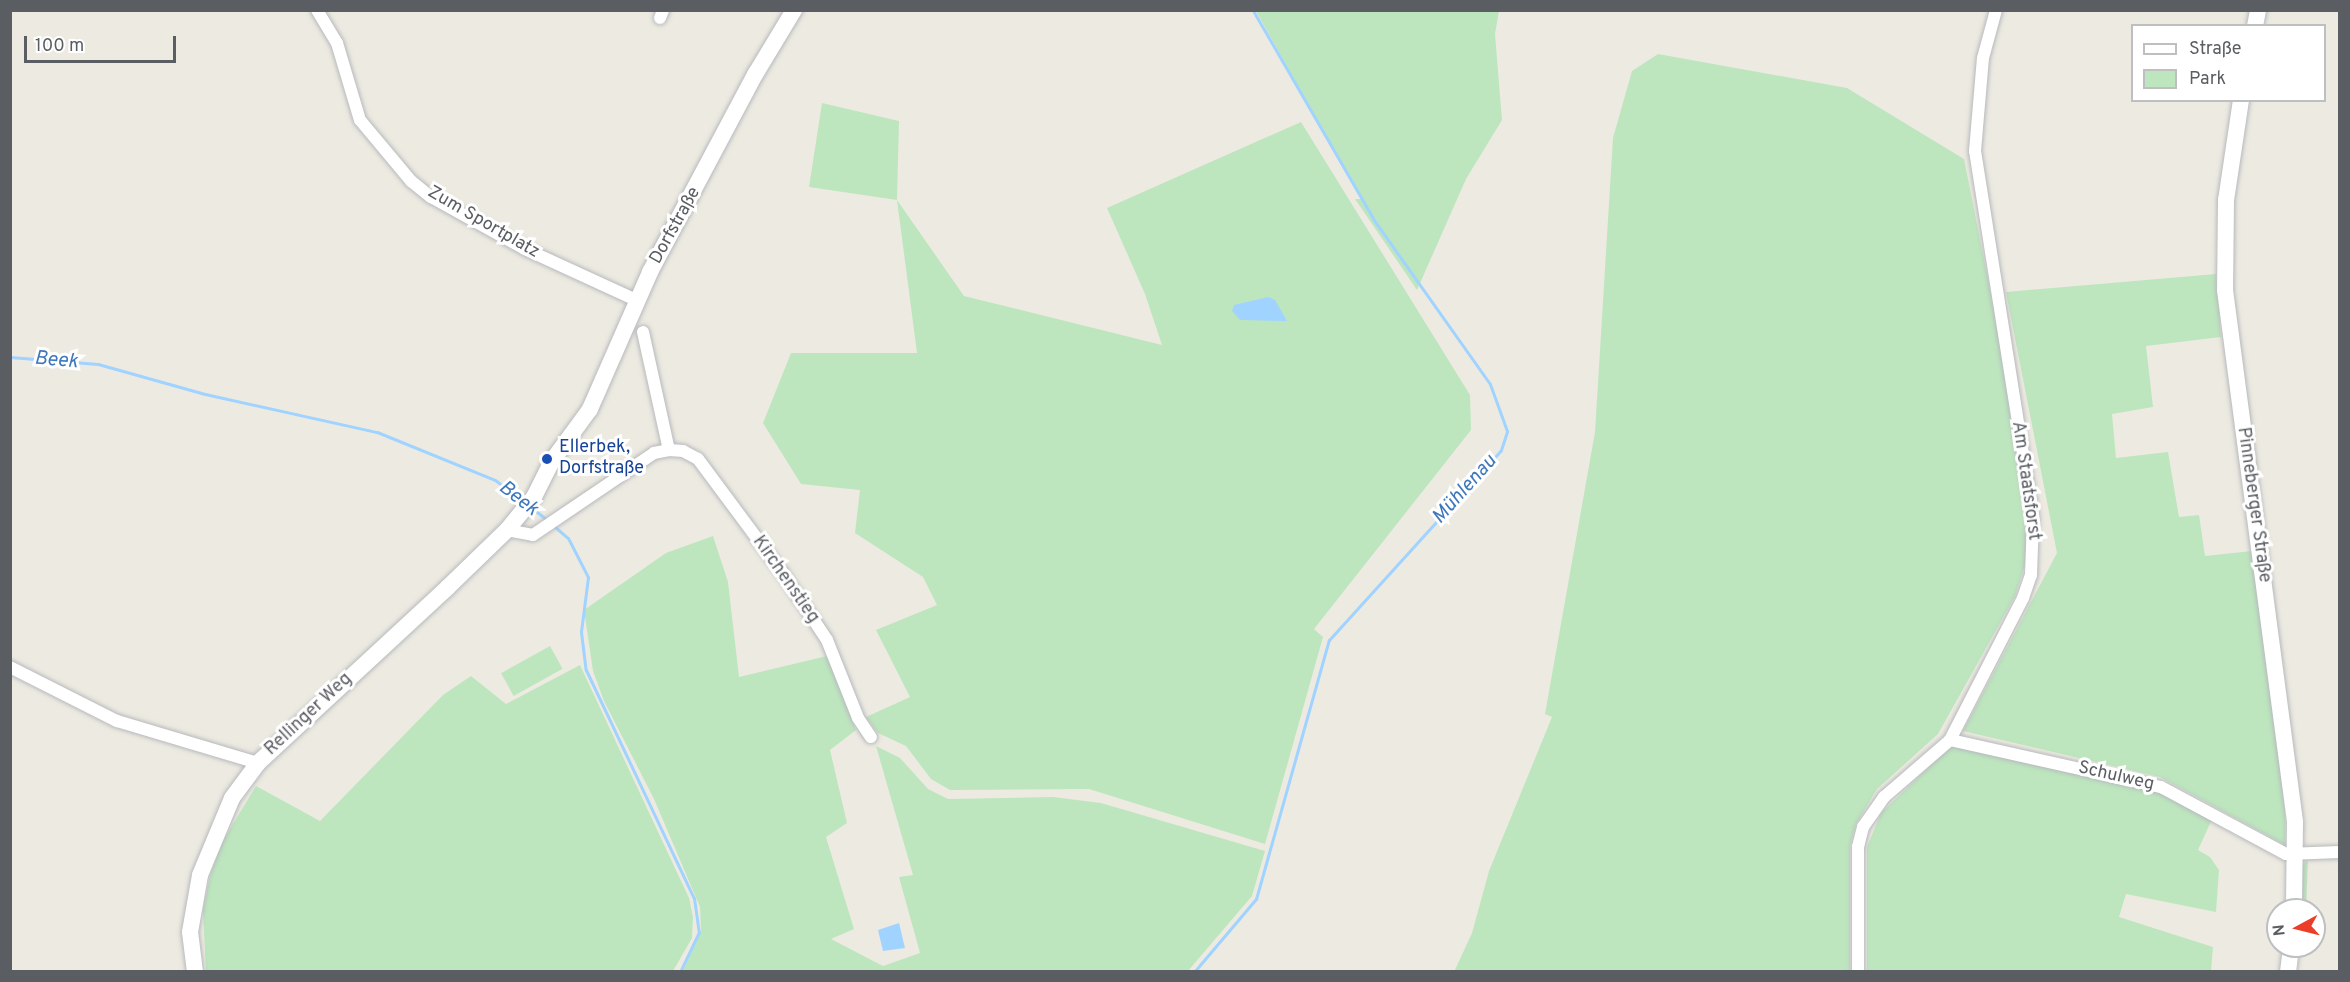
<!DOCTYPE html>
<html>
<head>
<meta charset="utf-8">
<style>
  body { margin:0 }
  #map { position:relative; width:2350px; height:982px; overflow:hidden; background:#edebe1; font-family:Overpass,sans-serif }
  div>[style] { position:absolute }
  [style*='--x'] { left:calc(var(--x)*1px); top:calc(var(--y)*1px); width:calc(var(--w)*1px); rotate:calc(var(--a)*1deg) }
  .green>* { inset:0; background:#bde6be; transform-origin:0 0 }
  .water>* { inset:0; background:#a0d3ff }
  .stream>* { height:3px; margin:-1.5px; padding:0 1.5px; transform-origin:1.5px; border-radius:1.5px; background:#a0d3ff }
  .roads { filter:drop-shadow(0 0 2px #b7b9be) drop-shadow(0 0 2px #b7b9be) }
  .street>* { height:12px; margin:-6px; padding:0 6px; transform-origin:6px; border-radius:6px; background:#fff }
  .secondary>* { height:16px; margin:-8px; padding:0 8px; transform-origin:8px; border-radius:8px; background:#fff }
  .dots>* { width:16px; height:16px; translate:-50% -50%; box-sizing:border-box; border:3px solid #fff; border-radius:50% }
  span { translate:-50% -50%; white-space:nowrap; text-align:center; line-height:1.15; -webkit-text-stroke:6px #fff; paint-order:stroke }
  .street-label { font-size:18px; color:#5a5e63 }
  .transit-label { font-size:18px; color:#164399 }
  .left { translate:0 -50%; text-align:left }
  .water-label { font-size:20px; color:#3e78bb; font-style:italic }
  .frame { position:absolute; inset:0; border:12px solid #5a5e63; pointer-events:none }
  .legend { position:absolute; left:2131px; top:24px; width:195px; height:78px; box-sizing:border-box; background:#fff; border:2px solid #bdbfc1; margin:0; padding:8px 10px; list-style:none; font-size:18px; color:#5a5e63 }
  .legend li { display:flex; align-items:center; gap:12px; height:30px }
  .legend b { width:30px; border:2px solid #bdbfc1 }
  .north { position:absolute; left:2266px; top:898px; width:60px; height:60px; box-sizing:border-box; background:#fff; border:2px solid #bdbfc1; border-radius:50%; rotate:263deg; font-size:16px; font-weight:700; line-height:24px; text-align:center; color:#5a5e63 }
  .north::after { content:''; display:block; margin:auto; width:21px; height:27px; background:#ec3d29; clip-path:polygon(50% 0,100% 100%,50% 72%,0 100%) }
  .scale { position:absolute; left:24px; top:36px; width:152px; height:27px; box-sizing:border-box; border:3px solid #5a5e63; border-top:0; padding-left:8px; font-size:18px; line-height:21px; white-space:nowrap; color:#5a5e63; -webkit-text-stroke:4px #fff; paint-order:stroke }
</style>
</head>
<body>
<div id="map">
  <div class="green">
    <div style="clip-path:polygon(1256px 11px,1499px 11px,1495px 34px,1502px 120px,1466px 179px,1417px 290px,1355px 199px,1361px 199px)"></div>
    <div style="clip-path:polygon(1658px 54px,1847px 88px,1964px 159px,2000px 340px,2031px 546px,2015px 596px,1938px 734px,1877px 789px,1856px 824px,1850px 846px,1850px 971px,1454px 972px,1472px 933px,1489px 871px,1552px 717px,1545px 714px,1595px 432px,1613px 138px,1632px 71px)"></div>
    <div style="clip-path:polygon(822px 103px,899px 121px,897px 200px,964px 296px,1162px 345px,1145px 294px,1107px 208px,1301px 122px,1470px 395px,1471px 430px,1314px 629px,1323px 637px,1265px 844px,1089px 789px,950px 790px,931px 779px,906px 746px,878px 733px,866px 717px,910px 697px,876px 630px,937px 605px,923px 577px,855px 533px,860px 490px,801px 484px,763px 423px,791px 353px,917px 353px,897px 200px,809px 187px)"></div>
    <div style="clip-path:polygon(2216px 274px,2221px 337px,2146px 346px,2153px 407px,2112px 414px,2116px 458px,2168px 452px,2179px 517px,2199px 515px,2205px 556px,2252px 551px,2285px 810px,2285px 845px,2160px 777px,1963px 731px,2057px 553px,2006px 292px)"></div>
    <div style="clip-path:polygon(713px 536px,728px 582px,739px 677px,827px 656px,856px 730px,830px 750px,847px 823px,826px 837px,854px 929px,831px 939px,883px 966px,920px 953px,899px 877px,913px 875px,876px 746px,900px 758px,928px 789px,948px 799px,1053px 797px,1101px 803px,1265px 851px,1252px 896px,1188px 971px,683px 971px,701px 932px,700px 907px,654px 799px,604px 701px,593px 671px,584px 610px,666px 553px)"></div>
    <div style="left:550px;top:646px;width:26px;height:56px;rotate:61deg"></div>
    <div style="clip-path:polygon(580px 665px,689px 898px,693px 917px,692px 938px,673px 971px,206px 972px,203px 910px,210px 876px,221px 844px,256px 786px,320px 821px,443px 695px,471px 676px,506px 704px)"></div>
    <div style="clip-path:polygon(1951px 746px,2158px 791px,2213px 817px,2198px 850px,2210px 857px,2219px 870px,2216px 912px,2126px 894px,2119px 917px,2213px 947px,2211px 971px,1867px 971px,1867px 847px,1881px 813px)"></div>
    <div style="clip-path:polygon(2308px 860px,2306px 910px,2298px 910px,2301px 866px)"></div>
  </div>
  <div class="water">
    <div style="clip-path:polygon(1268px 297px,1275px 300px,1287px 321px,1240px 320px,1232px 311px,1234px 305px)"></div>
    <div style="clip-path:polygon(899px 923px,905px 948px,883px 951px,878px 930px)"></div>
  </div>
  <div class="stream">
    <div style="--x:10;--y:357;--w:88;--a:4.5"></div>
    <div style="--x:98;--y:364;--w:111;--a:15.7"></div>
    <div style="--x:205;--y:394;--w:176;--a:12.5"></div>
    <div style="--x:377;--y:432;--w:127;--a:22.1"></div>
    <div style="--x:495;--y:480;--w:36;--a:36"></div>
    <div style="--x:531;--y:507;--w:21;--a:39"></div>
    <div style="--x:554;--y:526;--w:18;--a:41"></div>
    <div style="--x:568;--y:538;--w:44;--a:62.9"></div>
    <div style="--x:588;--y:577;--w:55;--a:97.3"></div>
    <div style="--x:581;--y:632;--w:38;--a:83"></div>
    <div style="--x:586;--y:670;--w:252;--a:64.7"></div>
    <div style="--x:694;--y:898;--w:34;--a:82"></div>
    <div style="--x:699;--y:932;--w:44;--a:115.4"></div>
    <div style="--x:1194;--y:972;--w:96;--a:-49.7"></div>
    <div style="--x:1256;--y:899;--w:269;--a:-74.3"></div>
    <div style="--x:1329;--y:640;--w:256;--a:-47.8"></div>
    <div style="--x:1501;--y:450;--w:20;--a:-72"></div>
    <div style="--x:1507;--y:431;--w:50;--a:-109.9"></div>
    <div style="--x:1490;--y:384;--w:201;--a:-125.3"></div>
    <div style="--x:1374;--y:220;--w:242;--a:-120"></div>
  </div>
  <div class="roads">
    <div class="street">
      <div style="--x:317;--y:10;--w:39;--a:59"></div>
      <div style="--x:337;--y:43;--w:80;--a:73.4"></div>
      <div style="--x:360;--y:120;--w:80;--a:50.1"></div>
      <div style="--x:411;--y:181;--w:26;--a:39"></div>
      <div style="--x:431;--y:197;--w:107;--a:29"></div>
      <div style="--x:525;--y:249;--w:124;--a:24.7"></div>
      <div style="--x:660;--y:18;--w:9;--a:-69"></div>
      <div style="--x:643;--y:332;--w:121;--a:77.6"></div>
      <div style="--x:669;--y:450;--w:14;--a:4"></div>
      <div style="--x:683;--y:451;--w:17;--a:28"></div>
      <div style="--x:698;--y:459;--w:141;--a:53.4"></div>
      <div style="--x:782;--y:572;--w:82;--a:56.5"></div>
      <div style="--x:827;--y:640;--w:84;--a:68.3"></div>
      <div style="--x:858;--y:718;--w:23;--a:56"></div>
      <div style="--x:507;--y:530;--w:26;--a:11"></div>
      <div style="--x:533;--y:535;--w:146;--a:-34.1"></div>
      <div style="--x:654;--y:453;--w:15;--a:-11"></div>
      <div style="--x:10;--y:667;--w:120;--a:26.8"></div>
      <div style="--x:117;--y:721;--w:147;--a:16.6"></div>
      <div style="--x:1950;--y:740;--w:216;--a:12.6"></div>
      <div style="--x:2161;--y:787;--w:142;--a:28.2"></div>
      <div style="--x:2286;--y:854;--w:54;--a:-2.1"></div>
      <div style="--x:1858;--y:972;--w:125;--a:-90"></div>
      <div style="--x:1858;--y:847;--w:21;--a:-76"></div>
      <div style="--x:1863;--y:827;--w:37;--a:-55"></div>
      <div style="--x:1884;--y:797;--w:87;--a:-40.8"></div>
      <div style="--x:1950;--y:740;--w:160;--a:-62.8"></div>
      <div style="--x:2023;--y:598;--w:24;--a:-71"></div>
      <div style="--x:2031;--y:575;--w:58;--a:-88"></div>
      <div style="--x:2033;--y:517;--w:371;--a:-99"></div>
      <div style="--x:1975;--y:151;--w:93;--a:-85.1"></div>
      <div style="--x:1983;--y:58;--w:50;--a:-74.8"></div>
    </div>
    <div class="secondary">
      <div style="--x:2255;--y:26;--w:16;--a:-79"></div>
      <div style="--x:2241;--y:100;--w:101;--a:98.5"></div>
      <div style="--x:2226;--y:200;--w:90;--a:90.6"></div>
      <div style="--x:2225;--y:290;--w:537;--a:82.5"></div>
      <div style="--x:2295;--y:822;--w:88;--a:90.7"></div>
      <div style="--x:195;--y:972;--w:40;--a:-97.1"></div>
      <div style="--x:190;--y:932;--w:58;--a:-80"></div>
      <div style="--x:200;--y:875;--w:83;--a:-67.4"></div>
      <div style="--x:232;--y:798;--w:44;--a:-53.4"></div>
      <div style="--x:258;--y:763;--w:258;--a:-42.8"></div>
      <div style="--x:447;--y:588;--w:83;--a:-44"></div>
      <div style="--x:507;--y:530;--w:43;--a:-50.7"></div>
      <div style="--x:534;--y:497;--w:40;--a:-63.4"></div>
      <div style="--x:552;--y:461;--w:64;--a:-53.8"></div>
      <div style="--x:590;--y:409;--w:150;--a:-66.3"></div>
      <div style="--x:650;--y:272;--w:225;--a:-62"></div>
      <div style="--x:756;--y:73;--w:74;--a:-58.9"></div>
      <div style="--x:2288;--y:972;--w:26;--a:-83"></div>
    </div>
  </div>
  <div class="dots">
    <div style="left:547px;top:459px;background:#1a4fb4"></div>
  </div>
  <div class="street-label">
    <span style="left:483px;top:223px;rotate:30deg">Zum Sportplatz</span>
    <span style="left:676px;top:226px;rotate:-61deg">Dorfstraße</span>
    <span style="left:2025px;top:481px;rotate:82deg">Am Staatsforst</span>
    <span style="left:2253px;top:505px;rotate:82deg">Pinneberger Straße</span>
    <span style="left:785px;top:580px;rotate:55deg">Kirchenstieg</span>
    <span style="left:309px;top:715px;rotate:-43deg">Rellinger Weg</span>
    <span style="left:2116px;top:777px;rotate:13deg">Schulweg</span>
  </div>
  <div class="transit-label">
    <span class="left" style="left:559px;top:459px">Ellerbek,<br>Dorfstraße</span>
  </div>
  <div class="water-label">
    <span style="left:56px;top:361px;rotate:5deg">Beek</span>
    <span style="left:1465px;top:490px;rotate:-48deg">Mühlenau</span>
    <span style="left:518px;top:499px;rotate:38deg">Beek</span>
  </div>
  <div class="frame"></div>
  <ul class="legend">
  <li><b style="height:8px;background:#fff"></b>Straße</li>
  <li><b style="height:16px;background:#bde6be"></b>Park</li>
  </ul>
  <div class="north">N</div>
  <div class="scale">100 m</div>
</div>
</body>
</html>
